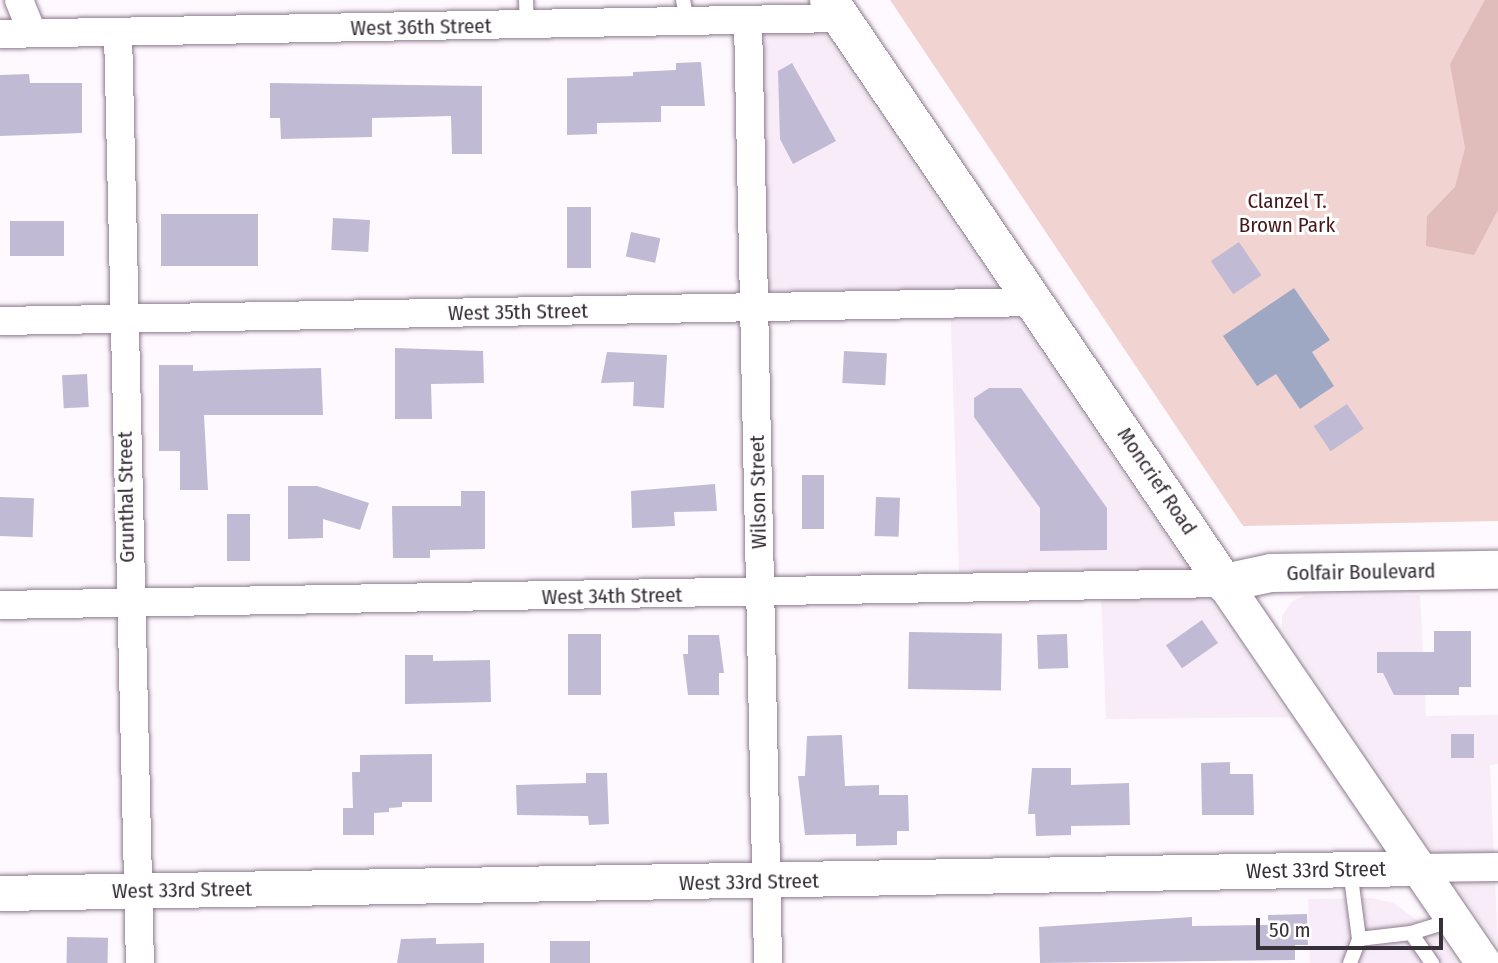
<!DOCTYPE html>
<html>
<head>
<meta charset="utf-8">
<style>
  body { margin:0 }
  #map { position:relative; width:1498px; height:963px; overflow:hidden; background:#fef9fe; font-family:"Fira Sans Condensed",sans-serif }
  div>[style] { position:absolute }
  [style*='--x'] { left:calc(var(--x)*1px); top:calc(var(--y)*1px); width:calc(var(--w)*1px); rotate:calc(var(--a)*1deg) }
  .built>* { inset:0; background:#f7ecf7 }
  .green>* { inset:0; background:#f1d3d2 }
  .forest>* { inset:0; background:#e0bcbb }
  .water>* { inset:0; background:#9ea8c3 }
  .building>* { inset:0; background:#c1bad4; transform-origin:0 0 }
  .roads { filter:drop-shadow(0 0 2px #8e7a8f) drop-shadow(0 0 2px #8e7a8f) }
  .service>* { height:14px; margin:-7px; padding:0 7px; transform-origin:7px; border-radius:7px; background:#fff }
  .minor>* { height:28px; margin:-14px; padding:0 14px; transform-origin:14px; border-radius:14px; background:#fff }
  .tertiary>* { height:35px; margin:-17.5px; padding:0 17.5px; transform-origin:17.5px; border-radius:17.5px; background:#fff }
  .secondary>* { height:38px; margin:-19px; padding:0 19px; transform-origin:19px; border-radius:19px; background:#fff }
  span { translate:-50% -50%; white-space:nowrap; text-align:center; line-height:1.15; -webkit-text-stroke:6px #fff; paint-order:stroke }
  .street-label { font-size:21px; color:#383038 }
  .park-label { font-size:21px; color:#46181a }
  .scale { position:absolute; left:1256px; top:918px; width:187px; height:32px; box-sizing:border-box; border:4px solid #383038; border-top:0; padding-left:9px; font-size:21px; line-height:24px; white-space:nowrap; color:#383038; -webkit-text-stroke:5px #fff; paint-order:stroke }
</style>
</head>
<body>
<div id="map">
  <div class="built">
    <div style="clip-path:polygon(804px 4px,1289px 717px,1106px 719px,1100px 570px,959px 573px,950px 290px,766px 291px,756px 6px)"></div>
    <div style="clip-path:polygon(1420px 595px,1426px 716px,1498px 715px,1498px 764px,1490px 765px,1498px 947px,1282px 628px,1282px 616px,1292px 601px,1305px 596px)"></div>
    <div style="clip-path:polygon(1371px 898px,1394px 903px,1440px 938px,1457px 963px,1310px 963px,1308px 899px)"></div>
  </div>
  <div class="green">
    <div style="clip-path:polygon(890px 0,1498px 0,1498px 521px,1243px 526px)"></div>
  </div>
  <div class="forest">
    <div style="clip-path:polygon(1485px 0,1498px 0,1498px 210px,1474px 255px,1426px 246px,1427px 216px,1455px 187px,1465px 148px,1450px 64px)"></div>
  </div>
  <div class="water">
    <div style="clip-path:polygon(1294px 288px,1330px 340px,1312px 352px,1334px 386px,1300px 409px,1276px 374px,1257px 386px,1223px 336px)"></div>
  </div>
  <div class="building">
    <div style="clip-path:polygon(701px 62px,705px 106px,661px 106px,661px 122px,597px 123px,597px 134px,567px 135px,567px 78px,633px 76px,633px 72px,676px 70px,676px 63px)"></div>
    <div style="clip-path:polygon(792px 63px,836px 141px,793px 164px,780px 139px,778px 71px)"></div>
    <div style="clip-path:polygon(29px 74px,30px 83px,82px 83px,82px 133px,0 136px,0 75px)"></div>
    <div style="clip-path:polygon(270px 83px,482px 86px,482px 154px,452px 154px,451px 116px,372px 118px,372px 137px,281px 139px,280px 118px,270px 118px)"></div>
    <div style="left:567px;top:207px;width:24px;height:61px"></div>
    <div style="left:161px;top:214px;width:97px;height:52px"></div>
    <div style="left:333px;top:218px;width:37px;height:32px;rotate:3deg"></div>
    <div style="left:64px;top:221px;width:35px;height:54px;rotate:90deg"></div>
    <div style="left:631px;top:232px;width:30px;height:25px;rotate:12deg"></div>
    <div style="left:1239px;top:242px;width:40px;height:34px;rotate:56deg"></div>
    <div style="clip-path:polygon(395px 348px,483px 351px,484px 383px,431px 384px,432px 419px,395px 419px)"></div>
    <div style="left:844px;top:351px;width:43px;height:32px;rotate:3deg"></div>
    <div style="clip-path:polygon(607px 352px,667px 355px,664px 408px,633px 406px,634px 382px,601px 383px)"></div>
    <div style="clip-path:polygon(159px 365px,193px 365px,193px 371px,321px 368px,323px 415px,204px 415px,208px 490px,180px 490px,180px 451px,159px 451px)"></div>
    <div style="left:87px;top:374px;width:33px;height:25px;rotate:87deg"></div>
    <div style="clip-path:polygon(989px 388px,1021px 388px,1107px 508px,1107px 550px,1040px 551px,1040px 508px,974px 417px,974px 398px)"></div>
    <div style="left:1347px;top:404px;width:30px;height:40px;rotate:56deg"></div>
    <div style="left:802px;top:475px;width:22px;height:54px"></div>
    <div style="clip-path:polygon(715px 484px,717px 511px,674px 512px,675px 526px,632px 528px,631px 491px)"></div>
    <div style="clip-path:polygon(288px 486px,317px 486px,369px 503px,360px 530px,323px 519px,323px 538px,288px 539px)"></div>
    <div style="clip-path:polygon(461px 491px,485px 491px,485px 549px,430px 550px,430px 558px,393px 558px,392px 506px,461px 506px)"></div>
    <div style="left:0;top:497px;width:34px;height:39px;rotate:2deg"></div>
    <div style="left:876px;top:497px;width:24px;height:39px;rotate:2deg"></div>
    <div style="left:227px;top:514px;width:23px;height:47px"></div>
    <div style="left:1202px;top:620px;width:28px;height:44px;rotate:55deg"></div>
    <div style="clip-path:polygon(1434px 631px,1471px 631px,1471px 687px,1459px 687px,1459px 695px,1394px 695px,1383px 673px,1377px 673px,1377px 652px,1434px 652px)"></div>
    <div style="left:909px;top:632px;width:93px;height:57px;rotate:1deg"></div>
    <div style="left:568px;top:634px;width:33px;height:61px"></div>
    <div style="left:1067px;top:634px;width:34px;height:30px;rotate:88deg"></div>
    <div style="clip-path:polygon(688px 635px,719px 635px,724px 673px,719px 673px,719px 695px,688px 695px,683px 654px,688px 654px)"></div>
    <div style="clip-path:polygon(405px 655px,433px 655px,433px 661px,490px 660px,491px 702px,405px 704px)"></div>
    <div style="left:1451px;top:734px;width:23px;height:24px"></div>
    <div style="clip-path:polygon(842px 735px,845px 786px,879px 785px,879px 795px,908px 795px,909px 831px,897px 831px,897px 845px,856px 846px,856px 834px,805px 835px,798px 776px,805px 776px,807px 736px)"></div>
    <div style="clip-path:polygon(432px 754px,432px 802px,402px 802px,402px 807px,389px 808px,389px 812px,374px 813px,374px 835px,343px 835px,343px 808px,353px 808px,352px 772px,360px 772px,360px 755px)"></div>
    <div style="clip-path:polygon(1230px 762px,1230px 774px,1253px 774px,1254px 815px,1202px 815px,1201px 763px)"></div>
    <div style="clip-path:polygon(1032px 768px,1071px 768px,1071px 785px,1129px 783px,1130px 825px,1071px 826px,1071px 835px,1036px 836px,1035px 814px,1028px 814px)"></div>
    <div style="clip-path:polygon(586px 773px,607px 773px,609px 824px,589px 825px,588px 816px,517px 815px,516px 785px,586px 783px)"></div>
    <div style="clip-path:polygon(1307px 914px,1308px 945px,1295px 945px,1295px 960px,1040px 963px,1039px 927px,1192px 917px,1192px 926px,1268px 925px,1268px 915px)"></div>
    <div style="left:67px;top:937px;width:41px;height:26px;rotate:1deg"></div>
    <div style="clip-path:polygon(436px 938px,436px 944px,484px 943px,484px 963px,397px 963px,401px 939px)"></div>
    <div style="left:590px;top:941px;width:22px;height:40px;rotate:90deg"></div>
  </div>
  <div class="roads">
    <div class="service">
      <div style="--x:526;--y:0;--w:25;--a:88"></div>
      <div style="--x:683;--y:0;--w:21;--a:79"></div>
      <div style="--x:1411;--y:933;--w:37;--a:55"></div>
      <div style="--x:1359;--y:939;--w:52;--a:-6.6"></div>
      <div style="--x:1411;--y:933;--w:44;--a:-17.2"></div>
      <div style="--x:1350;--y:963;--w:26;--a:-69"></div>
      <div style="--x:1359;--y:939;--w:70;--a:-97.4"></div>
    </div>
    <div class="minor">
      <div style="--x:19;--y:0;--w:35;--a:68"></div>
      <div style="--x:748;--y:21;--w:942;--a:88.78"></div>
      <div style="--x:118;--y:32;--w:931;--a:88.65"></div>
      <div style="--x:0;--y:34;--w:841;--a:-1.09"></div>
      <div style="--x:0;--y:321;--w:1035;--a:-1.05"></div>
      <div style="--x:0;--y:605;--w:1224;--a:-1.03"></div>
      <div style="--x:1417;--y:868;--w:81;--a:-0.7"></div>
    </div>
    <div class="tertiary">
      <div style="--x:1224;--y:583;--w:460;--a:55.7"></div>
      <div style="--x:0;--y:893;--w:1417;--a:-1.01"></div>
    </div>
    <div class="secondary">
      <div style="--x:829;--y:0;--w:704;--a:55.88"></div>
      <div style="--x:1224;--y:583;--w:48;--a:-12"></div>
      <div style="--x:1271;--y:573;--w:227;--a:-0.8"></div>
    </div>
  </div>
  <div class="street-label">
    <span style="left:421px;top:27px;rotate:-1deg">West 36th Street</span>
    <span style="left:518px;top:312px;rotate:-1deg">West 35th Street</span>
    <span style="left:1157px;top:481px;rotate:56deg">Moncrief Road</span>
    <span style="left:758px;top:492px;rotate:-91deg">Wilson Street</span>
    <span style="left:126px;top:497px;rotate:-91deg">Grunthal Street</span>
    <span style="left:1361px;top:572px;rotate:-1deg">Golfair Boulevard</span>
    <span style="left:612px;top:596px;rotate:-1deg">West 34th Street</span>
    <span style="left:1316px;top:870px;rotate:-1deg">West 33rd Street</span>
    <span style="left:749px;top:882px;rotate:-1deg">West 33rd Street</span>
    <span style="left:182px;top:890px;rotate:-1deg">West 33rd Street</span>
  </div>
  <div class="park-label">
    <span style="left:1287px;top:213px">Clanzel T.<br>Brown Park</span>
  </div>
  <div class="scale">50 m</div>
</div>
</body>
</html>
